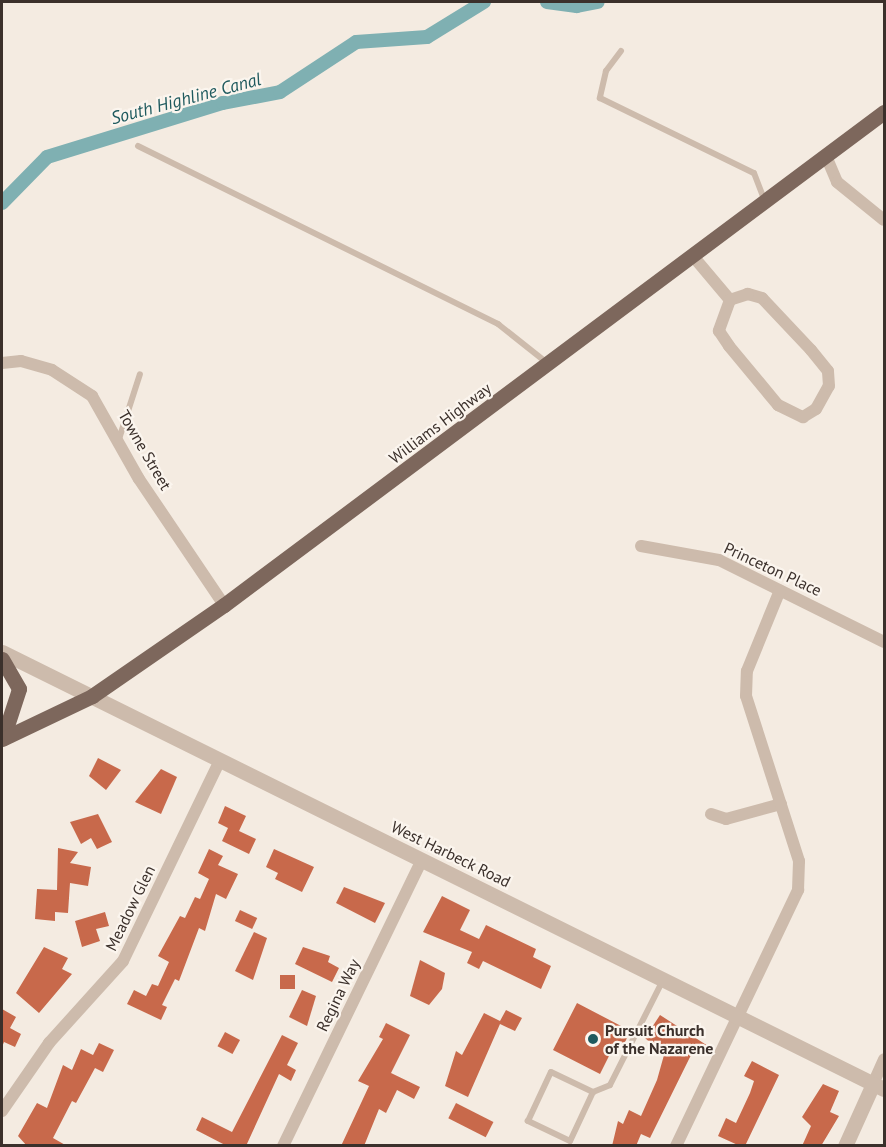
<!DOCTYPE html>
<style>
body{margin:0}
#map{position:relative;width:886px;height:1147px;overflow:hidden;background:#f4ebe1;font-family:"PT Sans",sans-serif}
div>[style]{position:absolute}
.canal>*{height:14px;margin:-7px;padding:0 7px;transform-origin:7px;border-radius:7px;background:#7fb0b2}
.building>*{inset:0;background:#c8694b;transform-origin:0 0}
.service>*{height:6px;margin:-3px;padding:0 3px;transform-origin:3px;border-radius:3px;background:#cdbbac}
.minor>*{height:12px;margin:-6px;padding:0 6px;transform-origin:6px;border-radius:6px;background:#cdbbac}
.tertiary>*{height:15px;margin:-7.5px;padding:0 7.5px;transform-origin:7.5px;border-radius:7.5px;background:#cdbbac}
.primary>*{height:15px;margin:-7.5px;padding:0 7.5px;transform-origin:7.5px;border-radius:7.5px;background:#7d675c}
.dots>*{width:16px;height:16px;translate:-50% -50%;box-sizing:border-box;border:3px solid #fbf5ee;border-radius:50%}
span{translate:-50% -50%;white-space:nowrap;text-align:center;line-height:1.15;-webkit-text-stroke:4.5px #fbf5ee;paint-order:stroke}
.street-label{font-size:16px;color:#3b302b}
.poi-label{font-size:16px;color:#3b302b;font-weight:700}
.left{translate:0 -50%;text-align:left}
.water-label{font-size:18px;color:#1f5a5e;font-style:italic}
.frame{position:absolute;inset:0;border:3px solid #3b302b;pointer-events:none}
</style>
<div id="map">
<div class="canal">
<i style="left:547px;top:2px;width:30px;rotate:8deg"></i>
<i style="left:577px;top:6px;width:21px;rotate:-11deg"></i>
<i style="left:2px;top:203px;width:64px;rotate:-45.6deg"></i>
<i style="left:47px;top:157px;width:184px;rotate:-17.1deg"></i>
<i style="left:223px;top:103px;width:58px;rotate:-10.9deg"></i>
<i style="left:280px;top:92px;width:91px;rotate:-33.3deg"></i>
<i style="left:356px;top:42px;width:71px;rotate:-4deg"></i>
<i style="left:427px;top:37px;width:67px;rotate:-31.6deg"></i>
</div>
<div class="building">
<i style="clip-path:polygon(98px 758px,121px 770px,106px 790px,89px 776px)"></i>
<i style="clip-path:polygon(161px 769px,177px 777px,161px 814px,135px 802px)"></i>
<i style="clip-path:polygon(225px 806px,246px 816px,239px 831px,256px 839px,249px 854px,222px 841px,228px 828px,218px 823px)"></i>
<i style="clip-path:polygon(98px 814px,112px 842px,97px 849px,91px 838px,81px 844px,70px 822px)"></i>
<i style="clip-path:polygon(58px 848px,78px 852px,70px 863px,91px 867px,88px 886px,70px 883px,68px 913px,55px 912px,55px 921px,35px 919px,37px 889px,57px 890px)"></i>
<i style="clip-path:polygon(209px 849px,223px 856px,218px 865px,238px 874px,226px 899px,216px 894px,205px 931px,199px 928px,179px 981px,175px 979px,162px 1005px,167px 1007px,161px 1020px,127px 1004px,134px 990px,146px 996px,152px 984px,158px 986px,169px 962px,158px 956px,180px 916px,185px 918px,195px 897px,200px 899px,209px 879px,198px 873px)"></i>
<i style="clip-path:polygon(274px 849px,314px 867px,302px 892px,275px 879px,278px 873px,266px 867px)"></i>
<i style="clip-path:polygon(344px 887px,385px 903px,375px 923px,336px 903px)"></i>
<i style="clip-path:polygon(442px 896px,470px 910px,460px 930px,479px 939px,486px 925px,536px 949px,533px 957px,551px 966px,541px 989px,483px 961px,479px 969px,467px 963px,472px 952px,423px 932px)"></i>
<i style="left:240px;top:910px;width:19px;height:12px;rotate:25deg"></i>
<i style="clip-path:polygon(105px 912px,109px 926px,96px 929px,100px 941px,82px 947px,75px 921px)"></i>
<i style="clip-path:polygon(254px 932px,267px 938px,253px 980px,235px 971px)"></i>
<i style="clip-path:polygon(44px 947px,68px 958px,62px 969px,72px 974px,39px 1013px,16px 993px)"></i>
<i style="clip-path:polygon(303px 947px,330px 956px,328px 962px,339px 968px,332px 982px,295px 964px)"></i>
<i style="clip-path:polygon(420px 960px,445px 973px,442px 989px,429px 1005px,410px 996px)"></i>
<i style="left:280px;top:975px;width:15px;height:14px"></i>
<i style="clip-path:polygon(302px 990px,316px 996px,307px 1026px,289px 1017px)"></i>
<i style="clip-path:polygon(577px 1003px,623px 1027px,621px 1032px,628px 1036px,623px 1046px,616px 1042px,600px 1074px,553px 1050px)"></i>
<i style="clip-path:polygon(2px 1009px,16px 1017px,10px 1028px,21px 1034px,15px 1047px,4px 1042px,2px 1047px)"></i>
<i style="clip-path:polygon(506px 1010px,522px 1018px,515px 1031px,500px 1024px,468px 1097px,445px 1086px,456px 1051px,462px 1055px,484px 1013px,500px 1021px)"></i>
<i style="clip-path:polygon(660px 1015px,708px 1046px,703px 1056px,693px 1051px,650px 1138px,641px 1134px,636px 1146px,612px 1146px,618px 1121px,623px 1124px,629px 1110px,641px 1116px,657px 1080px,664px 1055px,645px 1038px)"></i>
<i style="clip-path:polygon(386px 1023px,410px 1035px,391px 1073px,420px 1087px,414px 1099px,397px 1090px,386px 1113px,379px 1109px,364px 1146px,341px 1146px,369px 1086px,358px 1081px,383px 1039px,379px 1037px)"></i>
<i style="left:225px;top:1032px;width:17px;height:16px;rotate:28deg"></i>
<i style="clip-path:polygon(282px 1035px,298px 1043px,287px 1065px,296px 1070px,291px 1081px,279px 1074px,246px 1146px,227px 1146px,196px 1130px,202px 1117px,232px 1132px)"></i>
<i style="clip-path:polygon(99px 1043px,114px 1050px,103px 1072px,95px 1068px,76px 1103px,72px 1101px,53px 1138px,67px 1146px,27px 1146px,18px 1136px,37px 1103px,47px 1108px,63px 1065px,72px 1070px,81px 1049px,93px 1055px)"></i>
<i style="clip-path:polygon(752px 1061px,779px 1075px,745px 1146px,740px 1146px,718px 1136px,726px 1118px,736px 1123px,750px 1093px,754px 1081px,744px 1076px)"></i>
<i style="clip-path:polygon(823px 1084px,839px 1091px,830px 1112px,839px 1116px,821px 1146px,802px 1146px,811px 1126px,802px 1117px)"></i>
<i style="left:456px;top:1103px;width:42px;height:17px;rotate:27deg"></i>
</div>
<div class="service">
<i style="left:621px;top:51px;width:25px;rotate:127deg"></i>
<i style="left:606px;top:71px;width:28px;rotate:103deg"></i>
<i style="left:600px;top:98px;width:171px;rotate:26deg"></i>
<i style="left:754px;top:173px;width:30px;rotate:69deg"></i>
<i style="left:138px;top:146px;width:402px;rotate:26.3deg"></i>
<i style="left:498px;top:324px;width:61px;rotate:38.4deg"></i>
<i style="left:119px;top:439px;width:68px;rotate:-72.1deg"></i>
<i style="left:593px;top:1092px;width:54px;rotate:115.1deg"></i>
<i style="left:570px;top:1141px;width:47px;rotate:-154.5deg"></i>
<i style="left:528px;top:1121px;width:54px;rotate:-64.9deg"></i>
<i style="left:551px;top:1072px;width:47px;rotate:25.5deg"></i>
<i style="left:593px;top:1092px;width:18px;rotate:-22deg"></i>
<i style="left:610px;top:1085px;width:118px;rotate:-63.2deg"></i>
</div>
<div class="minor">
<i style="left:826px;top:156px;width:28px;rotate:67deg"></i>
<i style="left:837px;top:182px;width:60px;rotate:39deg"></i>
<i style="left:692px;top:255px;width:59px;rotate:49.8deg"></i>
<i style="left:730px;top:300px;width:33px;rotate:110deg"></i>
<i style="left:719px;top:331px;width:18px;rotate:56deg"></i>
<i style="left:729px;top:346px;width:77px;rotate:50.3deg"></i>
<i style="left:778px;top:405px;width:28px;rotate:26deg"></i>
<i style="left:803px;top:417px;width:15px;rotate:-32deg"></i>
<i style="left:816px;top:409px;width:26px;rotate:-61deg"></i>
<i style="left:829px;top:386px;width:15px;rotate:-94deg"></i>
<i style="left:828px;top:371px;width:27px;rotate:-129deg"></i>
<i style="left:811px;top:350px;width:71px;rotate:-133.3deg"></i>
<i style="left:762px;top:298px;width:15px;rotate:-164deg"></i>
<i style="left:748px;top:294px;width:19px;rotate:162deg"></i>
<i style="left:2px;top:363px;width:19px;rotate:-6deg"></i>
<i style="left:21px;top:361px;width:32px;rotate:16deg"></i>
<i style="left:52px;top:370px;width:48px;rotate:33deg"></i>
<i style="left:92px;top:396px;width:95px;rotate:60.5deg"></i>
<i style="left:139px;top:479px;width:152px;rotate:56deg"></i>
<i style="left:641px;top:546px;width:79px;rotate:10.2deg"></i>
<i style="left:719px;top:560px;width:184px;rotate:26.4deg"></i>
<i style="left:711px;top:814px;width:16px;rotate:18deg"></i>
<i style="left:726px;top:819px;width:57px;rotate:-15.3deg"></i>
<i style="left:873px;top:1084px;width:27px;rotate:-66deg"></i>
<i style="left:2px;top:1111px;width:83px;rotate:-55.3deg"></i>
<i style="left:49px;top:1043px;width:110px;rotate:-47.9deg"></i>
<i style="left:123px;top:961px;width:223px;rotate:-64.2deg"></i>
<i style="left:283px;top:1146px;width:318px;rotate:-64.1deg"></i>
<i style="left:676px;top:1146px;width:284px;rotate:-64.5deg"></i>
<i style="left:798px;top:890px;width:29px;rotate:-88deg"></i>
<i style="left:799px;top:861px;width:173px;rotate:-107.8deg"></i>
<i style="left:746px;top:696px;width:25px;rotate:-88deg"></i>
<i style="left:747px;top:671px;width:87px;rotate:-67.8deg"></i>
</div>
<div class="tertiary">
<i style="left:2px;top:652px;width:984px;rotate:26.36deg"></i>
<i style="left:845px;top:1146px;width:68px;rotate:-65.7deg"></i>
</div>
<div class="primary">
<i style="left:2px;top:659px;width:34px;rotate:60deg"></i>
<i style="left:19px;top:689px;width:52px;rotate:108.1deg"></i>
<i style="left:2px;top:739px;width:100px;rotate:-25.5deg"></i>
<i style="left:92px;top:696px;width:160px;rotate:-34.6deg"></i>
<i style="left:224px;top:605px;width:824px;rotate:-36.76deg"></i>
</div>
<div class="dots">
<i style="left:593px;top:1039px;background:#1f5a5e"></i>
</div>
<div class="street-label">
<span style="left:440px;top:423px;rotate:-37deg">Williams Highway</span>
<span style="left:145px;top:450px;rotate:60deg">Towne Street</span>
<span style="left:773px;top:569px;rotate:25deg">Princeton Place</span>
<span style="left:451px;top:854px;rotate:26deg">West Harbeck Road</span>
<span style="left:130px;top:908px;rotate:-64deg">Meadow Glen</span>
<span style="left:338px;top:995px;rotate:-64deg">Regina Way</span>
</div>
<div class="poi-label">
<span class="left" style="left:605px;top:1039px">Pursuit Church<br>of the Nazarene</span>
</div>
<div class="water-label">
<span style="left:186px;top:99px;rotate:-15deg">South Highline Canal</span>
</div>
<div class="frame"></div>
</div>
